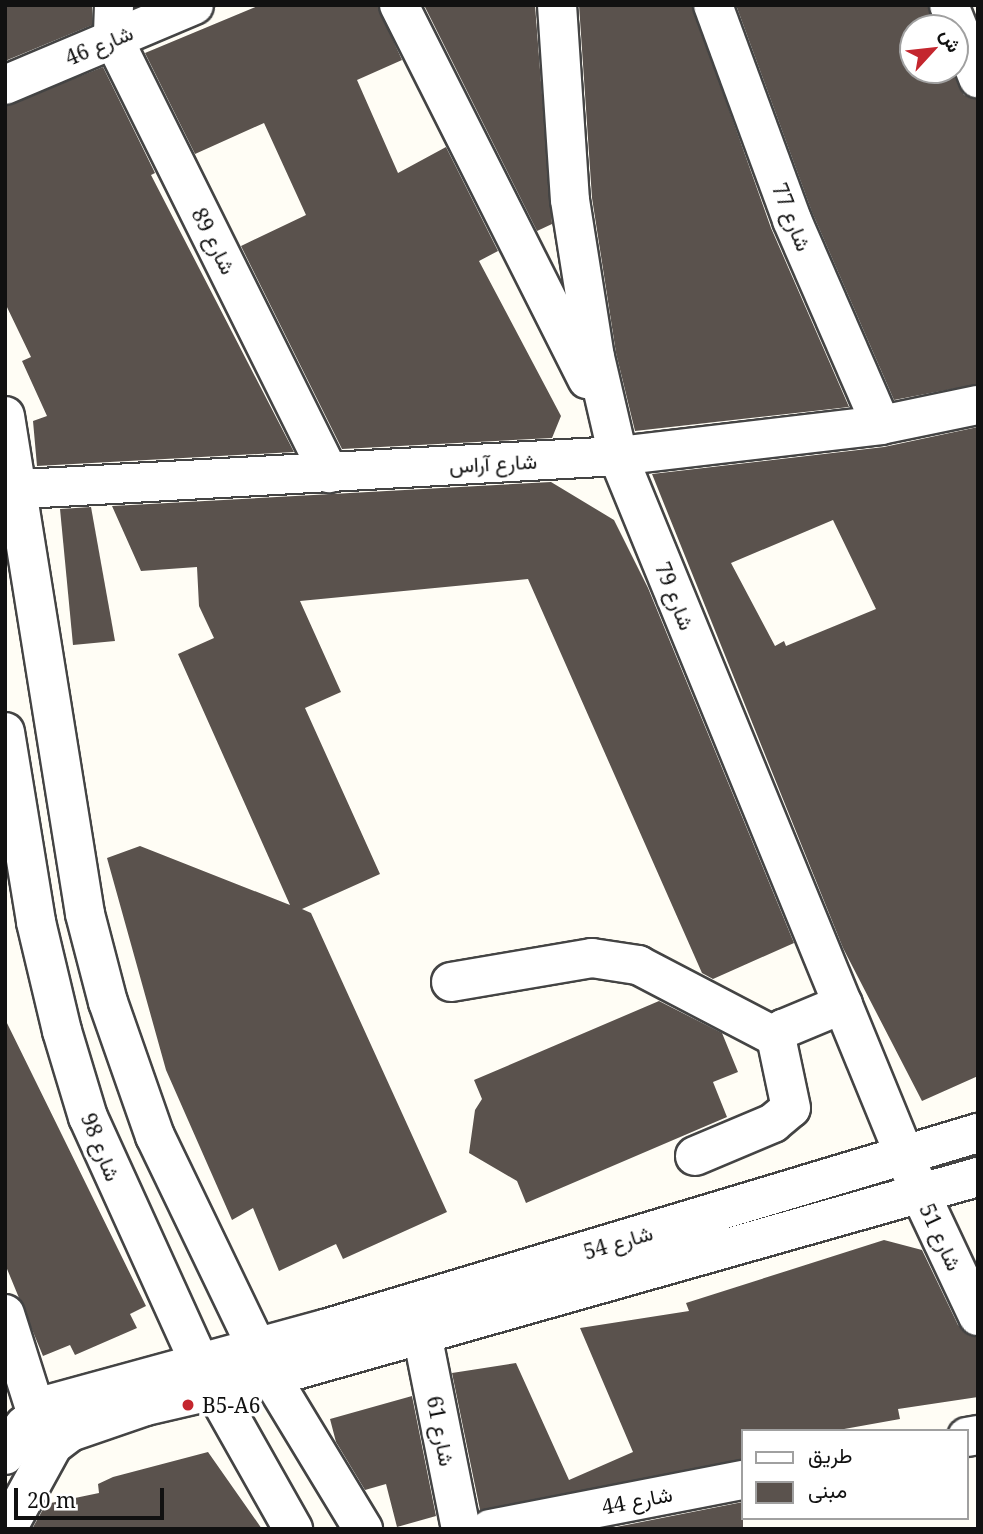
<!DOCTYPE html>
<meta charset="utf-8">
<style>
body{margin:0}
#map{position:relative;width:983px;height:1534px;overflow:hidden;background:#fffdf5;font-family:"Noto Serif",Vazirmatn,serif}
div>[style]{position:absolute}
.building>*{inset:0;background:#5a524d}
.roads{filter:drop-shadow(2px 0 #444) drop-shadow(-2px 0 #444) drop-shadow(0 2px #444) drop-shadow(0 -2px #444)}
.minor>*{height:38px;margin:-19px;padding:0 19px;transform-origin:19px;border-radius:19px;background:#fff}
.dots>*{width:19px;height:19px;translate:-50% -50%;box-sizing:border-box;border:4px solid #fff;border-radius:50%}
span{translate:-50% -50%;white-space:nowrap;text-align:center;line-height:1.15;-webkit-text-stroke:7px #fff;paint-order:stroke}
.street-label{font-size:21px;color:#111}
.poi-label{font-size:21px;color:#111}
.left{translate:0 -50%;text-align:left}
.frame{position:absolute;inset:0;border:7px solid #111;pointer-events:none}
.legend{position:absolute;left:741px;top:1429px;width:228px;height:91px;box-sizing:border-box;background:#fff;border:2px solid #a0a0a0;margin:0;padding:9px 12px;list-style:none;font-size:21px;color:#111}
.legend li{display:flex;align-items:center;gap:14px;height:35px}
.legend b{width:35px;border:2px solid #a0a0a0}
.north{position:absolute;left:899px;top:14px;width:70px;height:70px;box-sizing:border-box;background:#fff;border:2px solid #a0a0a0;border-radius:50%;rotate:63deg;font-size:19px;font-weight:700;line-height:28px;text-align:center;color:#111}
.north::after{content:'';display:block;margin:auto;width:24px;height:32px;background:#c4262e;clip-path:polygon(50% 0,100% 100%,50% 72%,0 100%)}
.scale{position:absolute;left:14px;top:1488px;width:150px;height:32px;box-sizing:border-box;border:4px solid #111;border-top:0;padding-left:9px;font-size:21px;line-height:24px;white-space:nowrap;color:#111;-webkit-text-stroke:5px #fff;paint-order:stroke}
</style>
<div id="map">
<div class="building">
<i style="clip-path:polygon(5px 5px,92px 5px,92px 25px,5px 61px)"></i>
<i style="clip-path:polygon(260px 5px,377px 5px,402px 60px,357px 80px,398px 173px,446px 147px,498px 251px,479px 261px,561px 416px,552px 438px,342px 449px,241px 246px,306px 215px,264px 123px,195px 154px,145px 53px)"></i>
<i style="clip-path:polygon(424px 5px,535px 5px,552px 224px,537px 231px)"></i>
<i style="clip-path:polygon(579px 5px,692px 5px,771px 228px,849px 407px,635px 431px,616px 353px,592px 198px)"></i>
<i style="clip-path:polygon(736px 5px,928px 5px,935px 28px,913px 28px,913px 70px,951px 70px,964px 95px,978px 99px,978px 384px,894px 400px,812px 212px)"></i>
<i style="clip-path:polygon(103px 67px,155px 173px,151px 175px,294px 452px,37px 466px,33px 421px,47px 416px,22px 361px,31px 357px,5px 303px,5px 106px)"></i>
<i style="clip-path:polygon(evenodd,978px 427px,978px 1076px,922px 1101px,843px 948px,652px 474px,884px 447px,978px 427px,833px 520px,876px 609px,786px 646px,784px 641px,775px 646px,731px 563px,833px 520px)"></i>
<i style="clip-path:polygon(551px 482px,614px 520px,648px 588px,794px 943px,713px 979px,702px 973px,528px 579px,300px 601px,341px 692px,305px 708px,380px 874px,302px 909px,311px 913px,447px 1212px,343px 1259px,336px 1244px,279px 1271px,253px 1208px,232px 1220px,166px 1070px,107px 858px,140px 846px,290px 905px,178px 654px,214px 638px,199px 606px,197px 567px,141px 571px,112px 506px)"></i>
<i style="clip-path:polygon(91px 507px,115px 641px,73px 645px,60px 509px)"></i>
<i style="clip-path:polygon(659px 1001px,722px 1033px,738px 1072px,713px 1082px,727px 1117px,526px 1203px,517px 1181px,469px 1153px,475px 1110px,482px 1099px,474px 1080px)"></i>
<i style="clip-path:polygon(5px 1019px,146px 1306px,130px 1314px,137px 1328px,75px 1355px,70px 1345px,43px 1356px,5px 1264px)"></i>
<i style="clip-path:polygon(884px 1240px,922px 1250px,958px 1325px,978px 1338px,978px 1397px,898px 1409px,900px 1419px,833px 1431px,743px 1431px,743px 1459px,480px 1510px,452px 1373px,516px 1363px,569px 1480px,633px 1452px,580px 1328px,689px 1311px,686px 1303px)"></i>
<i style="clip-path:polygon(412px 1396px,436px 1516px,397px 1527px,386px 1484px,365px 1490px,336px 1442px,330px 1419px)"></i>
<i style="clip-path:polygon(208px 1452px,262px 1529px,32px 1529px,46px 1504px,99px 1493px,98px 1484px,113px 1477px)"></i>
<i style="clip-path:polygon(743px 1502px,743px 1529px,606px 1529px)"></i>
</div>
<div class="roads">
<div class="minor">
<i style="left:114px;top:5px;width:33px;rotate:92deg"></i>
<i style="left:113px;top:38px;width:486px;rotate:63.6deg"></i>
<i style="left:399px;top:5px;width:419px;rotate:63.3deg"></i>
<i style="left:557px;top:5px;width:195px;rotate:86.2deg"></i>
<i style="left:570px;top:200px;width:159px;rotate:81deg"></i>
<i style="left:595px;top:357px;width:102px;rotate:76.9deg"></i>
<i style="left:618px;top:456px;width:796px;rotate:67.72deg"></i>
<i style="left:920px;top:1193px;width:136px;rotate:64.8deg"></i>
<i style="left:713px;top:5px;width:229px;rotate:69.8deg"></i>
<i style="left:792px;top:220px;width:223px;rotate:66.5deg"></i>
<i style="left:949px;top:5px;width:79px;rotate:68.3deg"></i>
<i style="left:5px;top:85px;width:205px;rotate:-22.9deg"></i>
<i style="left:5px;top:416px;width:504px;rotate:80.87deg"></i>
<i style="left:85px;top:914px;width:91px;rotate:75.4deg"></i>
<i style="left:108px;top:1002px;width:142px;rotate:70.7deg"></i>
<i style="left:155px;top:1136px;width:267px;rotate:64.3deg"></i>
<i style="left:271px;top:1377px;width:178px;rotate:58.8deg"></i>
<i style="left:5px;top:490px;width:614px;rotate:-3.17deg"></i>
<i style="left:618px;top:456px;width:265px;rotate:-6.7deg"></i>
<i style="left:881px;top:425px;width:99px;rotate:-11.7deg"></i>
<i style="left:5px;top:732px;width:193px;rotate:80.7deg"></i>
<i style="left:36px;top:922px;width:112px;rotate:76.6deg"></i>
<i style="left:62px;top:1031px;width:90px;rotate:73.2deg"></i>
<i style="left:88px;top:1117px;width:269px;rotate:65.6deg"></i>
<i style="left:199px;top:1362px;width:192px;rotate:60.6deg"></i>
<i style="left:451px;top:982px;width:143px;rotate:-9.7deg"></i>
<i style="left:592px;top:958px;width:47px;rotate:8.7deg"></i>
<i style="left:638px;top:965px;width:156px;rotate:27.6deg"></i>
<i style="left:695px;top:1156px;width:85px;rotate:-22.9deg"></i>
<i style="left:773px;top:1123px;width:23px;rotate:-40deg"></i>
<i style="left:791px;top:1108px;width:73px;rotate:-101.9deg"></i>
<i style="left:776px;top:1037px;width:11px;rotate:-49deg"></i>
<i style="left:783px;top:1029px;width:65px;rotate:-22.6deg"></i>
<i style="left:5px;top:1314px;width:103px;rotate:72.4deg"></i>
<i style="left:422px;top:1334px;width:199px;rotate:78.7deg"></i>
<i style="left:967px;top:1437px;width:11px;rotate:-10deg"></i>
<i style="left:5px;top:1455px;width:35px;rotate:-57deg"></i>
<i style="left:24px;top:1426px;width:34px;rotate:-40deg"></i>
<i style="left:50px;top:1404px;width:285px;rotate:-15.3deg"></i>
<i style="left:325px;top:1329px;width:682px;rotate:-16.71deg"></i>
<i style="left:7px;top:1529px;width:96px;rotate:-61.3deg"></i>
<i style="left:53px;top:1445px;width:21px;rotate:-37deg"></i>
<i style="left:70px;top:1432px;width:80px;rotate:-18.9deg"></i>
<i style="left:146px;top:1406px;width:128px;rotate:-13.1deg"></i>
<i style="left:271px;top:1377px;width:735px;rotate:-15.8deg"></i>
<i style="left:490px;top:1529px;width:258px;rotate:-11deg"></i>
</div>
</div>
<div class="dots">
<i style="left:188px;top:1405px;background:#c4262e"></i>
</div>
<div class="street-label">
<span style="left:99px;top:45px;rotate:-23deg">شارع 46</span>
<span style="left:792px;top:217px;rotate:68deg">شارع 77</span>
<span style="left:214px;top:241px;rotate:63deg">شارع 89</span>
<span style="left:493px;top:463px;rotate:-3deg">شارع آراس</span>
<span style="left:675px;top:596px;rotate:68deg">شارع 79</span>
<span style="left:101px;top:1147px;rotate:68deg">شارع 98</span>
<span style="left:941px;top:1237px;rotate:65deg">شارع 51</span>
<span style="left:618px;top:1242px;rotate:-17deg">شارع 54</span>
<span style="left:441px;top:1431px;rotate:79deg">شارع 61</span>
<span style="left:637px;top:1500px;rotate:-11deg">شارع 44</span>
</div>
<div class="poi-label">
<span class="left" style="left:202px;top:1405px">B5-A6</span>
</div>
<div class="frame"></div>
<ul class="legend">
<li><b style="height:9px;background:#fff"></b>طريق</li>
<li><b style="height:19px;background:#5a524d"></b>مبنى</li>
</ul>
<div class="north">ش</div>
<div class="scale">20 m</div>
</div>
